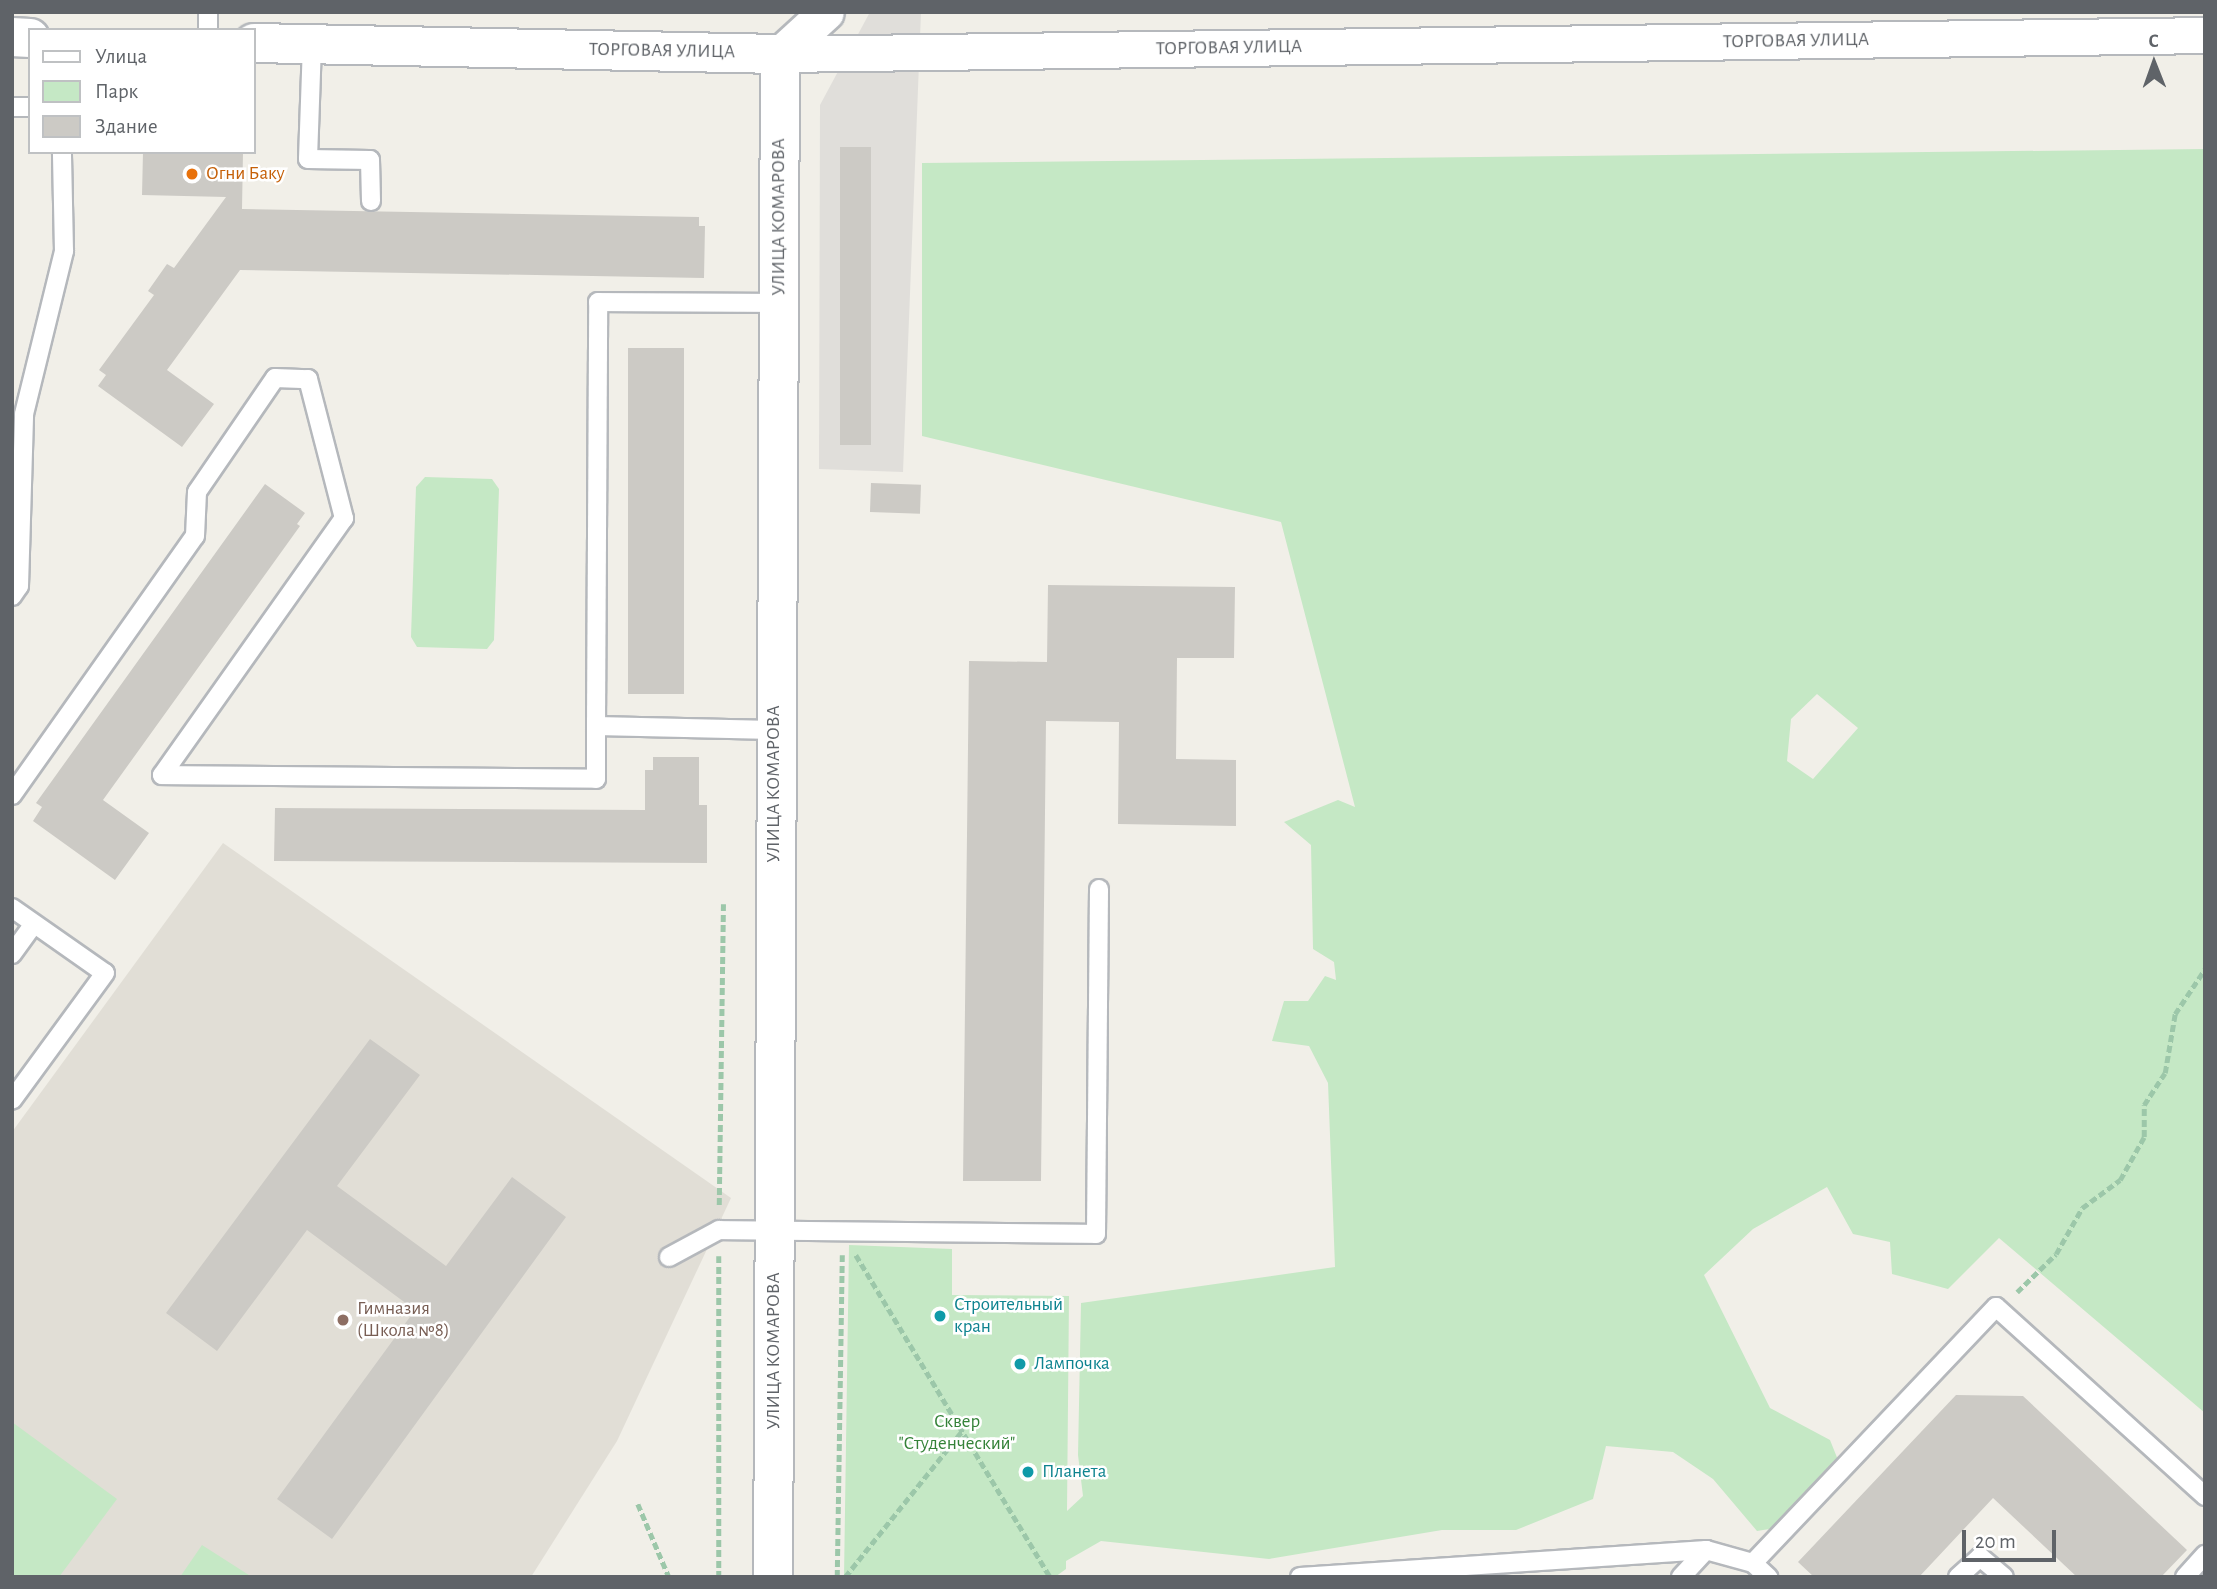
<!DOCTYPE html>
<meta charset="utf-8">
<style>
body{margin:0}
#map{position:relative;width:2217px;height:1589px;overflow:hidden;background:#f1efe8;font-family:"Alegreya Sans",sans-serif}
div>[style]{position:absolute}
.industrial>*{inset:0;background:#e0deda}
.education>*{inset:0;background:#e1ded6}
.green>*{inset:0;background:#c5e8c5}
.building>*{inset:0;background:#cccac5;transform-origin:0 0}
.path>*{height:4.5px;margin-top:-2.25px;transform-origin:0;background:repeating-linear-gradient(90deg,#9cc7a9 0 7px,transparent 0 10.5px)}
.roads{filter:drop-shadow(2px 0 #b5b8bc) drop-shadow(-2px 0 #b5b8bc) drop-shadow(0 2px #b5b8bc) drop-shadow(0 -2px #b5b8bc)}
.service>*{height:18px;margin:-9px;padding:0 9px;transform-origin:9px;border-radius:9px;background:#fff}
.minor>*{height:35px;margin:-17.5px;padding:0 17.5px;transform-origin:17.5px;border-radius:17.5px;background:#fff}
.tertiary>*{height:38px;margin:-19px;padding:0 19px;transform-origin:19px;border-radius:19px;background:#fff}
.dots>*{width:19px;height:19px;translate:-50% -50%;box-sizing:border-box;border:4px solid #fff;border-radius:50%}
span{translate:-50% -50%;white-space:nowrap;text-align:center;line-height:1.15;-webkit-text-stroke:5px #fff;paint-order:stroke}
.street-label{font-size:19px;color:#5f6368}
.food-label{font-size:19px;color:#c56008}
.left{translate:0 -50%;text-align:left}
.culture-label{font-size:19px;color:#0d838f}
.education-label{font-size:19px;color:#785e54}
.park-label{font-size:19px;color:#348238}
.frame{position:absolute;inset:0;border:14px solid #5f6368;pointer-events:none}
.legend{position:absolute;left:28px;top:28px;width:228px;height:126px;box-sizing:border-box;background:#fff;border:2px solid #bfc1c3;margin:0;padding:9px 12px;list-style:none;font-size:21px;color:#5f6368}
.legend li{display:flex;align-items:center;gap:14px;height:35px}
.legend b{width:35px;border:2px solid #bfc1c3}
.north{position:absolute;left:2119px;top:28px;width:70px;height:70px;-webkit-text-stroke:5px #fff;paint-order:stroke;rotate:359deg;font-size:19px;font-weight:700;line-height:28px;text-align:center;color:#5f6368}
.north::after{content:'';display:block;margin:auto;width:24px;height:32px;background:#5f6368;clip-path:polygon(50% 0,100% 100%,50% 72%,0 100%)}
.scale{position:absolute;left:1962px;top:1530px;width:94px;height:32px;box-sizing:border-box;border:4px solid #5f6368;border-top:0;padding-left:9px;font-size:21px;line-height:24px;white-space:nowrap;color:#5f6368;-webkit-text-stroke:5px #fff;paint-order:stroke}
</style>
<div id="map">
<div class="industrial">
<i style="clip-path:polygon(870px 12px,921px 12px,903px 472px,819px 469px,820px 105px)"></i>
</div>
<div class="education">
<i style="clip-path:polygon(223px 843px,731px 1198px,617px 1441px,531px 1577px,12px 1577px,12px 1132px)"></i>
</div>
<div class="green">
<i style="clip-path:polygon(evenodd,2205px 149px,2205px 1413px,1999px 1238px,1948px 1289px,1892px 1274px,1890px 1242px,1853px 1234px,1827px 1187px,1753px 1229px,1704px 1275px,1770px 1408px,1830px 1440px,1846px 1480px,1800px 1524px,1757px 1531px,1713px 1479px,1673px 1452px,1606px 1446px,1593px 1499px,1516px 1530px,1442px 1530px,1269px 1559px,1101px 1541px,1066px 1561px,1066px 1569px,1055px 1577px,844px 1577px,849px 1245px,952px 1249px,952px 1295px,1069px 1296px,1067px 1511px,1083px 1496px,1078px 1455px,1081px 1303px,1335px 1267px,1328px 1083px,1309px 1046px,1272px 1041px,1284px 1001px,1308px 1001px,1325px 976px,1336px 980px,1334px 962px,1313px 949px,1311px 845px,1284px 822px,1338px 800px,1355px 807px,1281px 522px,922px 436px,922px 163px,2205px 149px,1817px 694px,1858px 728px,1813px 779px,1787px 761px,1791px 719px,1817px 694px)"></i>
<i style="clip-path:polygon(425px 477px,492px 479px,499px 489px,494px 640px,487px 649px,417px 647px,411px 637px,416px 487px)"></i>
<i style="clip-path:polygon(12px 1422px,117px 1499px,59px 1577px,12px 1577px)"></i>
<i style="clip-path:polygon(202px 1545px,252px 1577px,180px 1577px)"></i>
</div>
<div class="building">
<i style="left:840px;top:147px;width:31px;height:298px"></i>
<i style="clip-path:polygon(143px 152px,243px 152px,242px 209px,699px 217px,699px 226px,705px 226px,704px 278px,240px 270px,167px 370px,214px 404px,182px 447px,98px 386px,106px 375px,99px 370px,154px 295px,148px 291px,167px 264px,174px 268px,226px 197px,142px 195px)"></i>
<i style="left:628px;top:348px;width:56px;height:346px"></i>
<i style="left:871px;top:483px;width:50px;height:29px;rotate:2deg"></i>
<i style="clip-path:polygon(265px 484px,305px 513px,297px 524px,300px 526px,103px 800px,149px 833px,115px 880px,33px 821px,42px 807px,36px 803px)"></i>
<i style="clip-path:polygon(1048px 585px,1235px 587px,1234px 658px,1177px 658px,1176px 759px,1236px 760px,1236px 826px,1118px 824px,1119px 722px,1046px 721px,1041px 1181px,963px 1181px,969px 661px,1047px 662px)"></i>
<i style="clip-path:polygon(653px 757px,699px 757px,699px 805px,707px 805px,707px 863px,274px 861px,275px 808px,645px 810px,645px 770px,653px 770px)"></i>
<i style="clip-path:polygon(370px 1039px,420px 1075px,337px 1186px,446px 1266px,512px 1177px,566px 1217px,332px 1539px,277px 1499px,415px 1310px,307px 1230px,217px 1351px,166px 1313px)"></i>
<i style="clip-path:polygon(1956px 1395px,2023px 1396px,2187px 1550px,2161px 1577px,2077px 1577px,1993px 1498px,1919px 1577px,1814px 1577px,1798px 1562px)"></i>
</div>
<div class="path">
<i style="left:719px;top:1205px;width:301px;rotate:-89.2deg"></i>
<i style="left:856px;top:1255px;width:376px;rotate:58.9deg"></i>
<i style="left:719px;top:1256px;width:321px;rotate:90deg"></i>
<i style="left:2017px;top:1292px;width:54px;rotate:-44.3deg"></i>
<i style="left:2056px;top:1254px;width:53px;rotate:-60.5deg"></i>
<i style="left:2082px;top:1208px;width:47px;rotate:-36.4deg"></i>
<i style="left:2120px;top:1180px;width:49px;rotate:-60.8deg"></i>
<i style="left:2144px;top:1137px;width:32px;rotate:-90deg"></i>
<i style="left:2144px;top:1105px;width:38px;rotate:-57deg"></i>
<i style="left:2165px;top:1073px;width:60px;rotate:-80.4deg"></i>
<i style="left:2175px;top:1014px;width:54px;rotate:-56.3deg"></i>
<i style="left:638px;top:1504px;width:79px;rotate:67deg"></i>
<i style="left:837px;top:1577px;width:322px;rotate:-89.1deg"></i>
<i style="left:845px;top:1577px;width:187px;rotate:-51.3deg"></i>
</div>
<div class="roads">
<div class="service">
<i style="left:208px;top:30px;width:18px;rotate:-90deg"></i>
<i style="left:312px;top:44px;width:115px;rotate:92deg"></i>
<i style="left:308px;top:159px;width:62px;rotate:0.9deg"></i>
<i style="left:370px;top:160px;width:41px;rotate:88.6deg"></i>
<i style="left:12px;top:107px;width:18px"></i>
<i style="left:12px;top:596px;width:12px;rotate:-55deg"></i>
<i style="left:19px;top:586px;width:172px;rotate:-88.3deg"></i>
<i style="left:24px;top:414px;width:168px;rotate:-76.2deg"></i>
<i style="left:64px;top:251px;width:99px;rotate:-91.2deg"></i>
<i style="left:596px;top:726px;width:424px;rotate:-89.7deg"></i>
<i style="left:598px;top:302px;width:181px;rotate:0.3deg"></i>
<i style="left:12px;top:795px;width:317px;rotate:-54.8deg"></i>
<i style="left:195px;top:536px;width:44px;rotate:-87.4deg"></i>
<i style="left:197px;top:492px;width:138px;rotate:-55.6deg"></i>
<i style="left:275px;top:378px;width:33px;rotate:2deg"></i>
<i style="left:308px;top:379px;width:144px;rotate:75.5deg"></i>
<i style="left:344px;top:518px;width:315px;rotate:125.3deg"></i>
<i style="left:162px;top:775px;width:434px;rotate:0.5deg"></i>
<i style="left:596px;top:779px;width:53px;rotate:-90deg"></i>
<i style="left:596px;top:726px;width:178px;rotate:1.3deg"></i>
<i style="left:12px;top:908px;width:113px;rotate:35deg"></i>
<i style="left:105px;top:973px;width:157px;rotate:126.2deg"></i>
<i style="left:12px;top:954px;width:37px;rotate:-54deg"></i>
<i style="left:669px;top:1257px;width:57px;rotate:-28.4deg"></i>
<i style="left:719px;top:1230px;width:377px;rotate:0.6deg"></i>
<i style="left:1096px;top:1234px;width:345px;rotate:-89.5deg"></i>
<i style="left:1753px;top:1563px;width:353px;rotate:-46.5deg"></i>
<i style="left:1996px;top:1307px;width:282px;rotate:42.1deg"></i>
<i style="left:1300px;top:1577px;width:407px;rotate:-3.8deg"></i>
<i style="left:1706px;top:1550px;width:49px;rotate:15.5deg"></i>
<i style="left:1753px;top:1563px;width:21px;rotate:43deg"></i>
<i style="left:1681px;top:1577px;width:37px;rotate:-47deg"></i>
<i style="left:1958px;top:1577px;width:30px;rotate:-42deg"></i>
<i style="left:1980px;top:1557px;width:31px;rotate:40deg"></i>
<i style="left:2185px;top:1577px;width:30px;rotate:-48deg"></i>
</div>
<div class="minor">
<i style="left:780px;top:54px;width:1425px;rotate:-0.76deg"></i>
<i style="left:780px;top:54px;width:62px;rotate:-42.4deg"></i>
</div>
<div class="tertiary">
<i style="left:12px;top:37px;width:18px;rotate:3deg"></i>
<i style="left:254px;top:43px;width:526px;rotate:1.2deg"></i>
<i style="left:780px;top:54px;width:1523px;rotate:90.26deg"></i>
</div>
</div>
<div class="dots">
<i style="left:192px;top:174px;background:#e8710a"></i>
<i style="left:940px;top:1316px;background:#0f9aa8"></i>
<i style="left:343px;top:1320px;background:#8d6e63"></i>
<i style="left:1020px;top:1364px;background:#0f9aa8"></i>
<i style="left:1028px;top:1472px;background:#0f9aa8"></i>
</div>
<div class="street-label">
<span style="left:1796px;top:41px;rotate:-1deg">ТОРГОВАЯ УЛИЦА</span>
<span style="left:1229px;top:48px;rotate:-1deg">ТОРГОВАЯ УЛИЦА</span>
<span style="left:662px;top:51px;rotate:1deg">ТОРГОВАЯ УЛИЦА</span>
<span style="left:779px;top:217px;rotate:-90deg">УЛИЦА КОМАРОВА</span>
<span style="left:774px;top:784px;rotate:-90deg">УЛИЦА КОМАРОВА</span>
<span style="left:774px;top:1351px;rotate:-90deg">УЛИЦА КОМАРОВА</span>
</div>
<div class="food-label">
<span class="left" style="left:206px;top:174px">Огни Баку</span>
</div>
<div class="culture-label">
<span class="left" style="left:954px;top:1316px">Строительный<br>кран</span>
<span class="left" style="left:1034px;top:1364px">Лампочка</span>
<span class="left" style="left:1042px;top:1472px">Планета</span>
</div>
<div class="education-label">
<span class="left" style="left:357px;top:1320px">Гимназия<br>(Школа №8)</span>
</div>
<div class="park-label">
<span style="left:957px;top:1433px">Сквер<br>"Студенческий"</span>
</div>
<div class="frame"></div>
<ul class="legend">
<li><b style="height:9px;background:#fff"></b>Улица</li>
<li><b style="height:19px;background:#c5e8c5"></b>Парк</li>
<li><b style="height:19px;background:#cccac5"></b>Здание</li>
</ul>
<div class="north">С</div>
<div class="scale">20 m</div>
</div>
